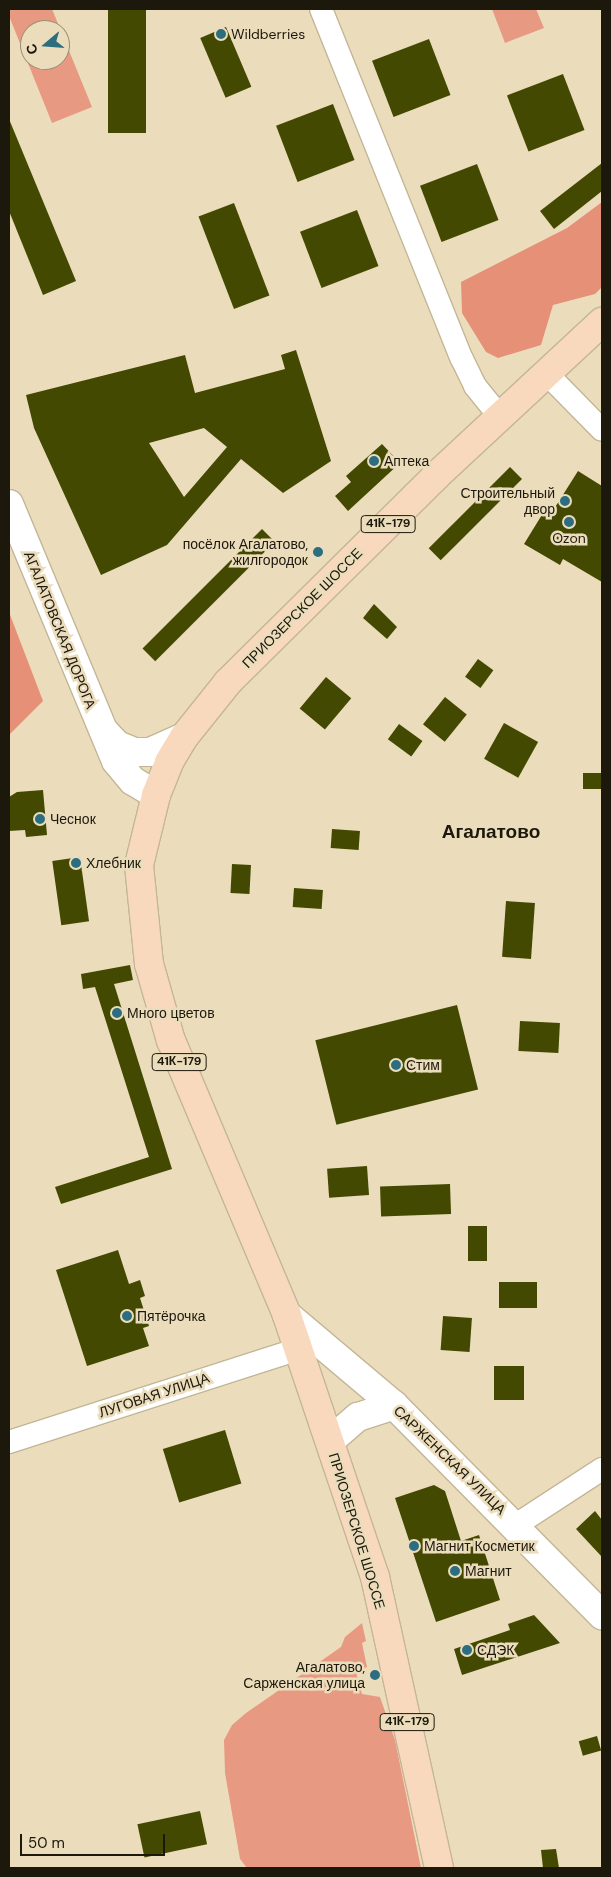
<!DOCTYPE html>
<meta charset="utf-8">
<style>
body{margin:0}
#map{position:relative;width:611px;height:1877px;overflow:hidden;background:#ebddbc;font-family:"DM Sans",sans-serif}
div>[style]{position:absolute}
.green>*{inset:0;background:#e89982}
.forest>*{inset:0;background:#e69078}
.building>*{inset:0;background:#434900;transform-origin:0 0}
.roads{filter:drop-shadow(1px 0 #c3b696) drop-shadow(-1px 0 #c3b696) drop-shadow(0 1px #c3b696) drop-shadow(0 -1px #c3b696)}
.minor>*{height:22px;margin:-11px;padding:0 11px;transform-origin:11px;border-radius:11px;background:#fff}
.secondary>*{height:28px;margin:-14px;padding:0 14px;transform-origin:14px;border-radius:14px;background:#fff}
.primary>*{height:28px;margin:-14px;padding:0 14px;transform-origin:14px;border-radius:14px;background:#f8d9be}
.dots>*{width:14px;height:14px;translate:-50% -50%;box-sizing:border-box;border:2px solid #ebddbc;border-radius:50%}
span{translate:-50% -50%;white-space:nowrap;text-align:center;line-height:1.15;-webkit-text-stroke:5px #ebddbc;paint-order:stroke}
.shield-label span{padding:1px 4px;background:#ebddbc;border:1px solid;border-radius:4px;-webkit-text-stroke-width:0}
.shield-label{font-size:12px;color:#1d180c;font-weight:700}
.poi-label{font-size:14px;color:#1d180c}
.left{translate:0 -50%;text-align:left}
.right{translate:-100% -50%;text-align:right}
.street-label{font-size:14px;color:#1d180c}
.district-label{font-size:19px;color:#1d180c;font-weight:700}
.frame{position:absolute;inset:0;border:10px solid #1d180c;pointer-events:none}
.north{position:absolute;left:20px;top:20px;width:50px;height:50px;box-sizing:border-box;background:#ebddbc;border:1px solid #998e76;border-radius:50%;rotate:252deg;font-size:14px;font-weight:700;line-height:20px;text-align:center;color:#1d180c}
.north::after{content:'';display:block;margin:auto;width:18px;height:22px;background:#2c6e80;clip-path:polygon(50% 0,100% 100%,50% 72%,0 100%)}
.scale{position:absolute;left:20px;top:1834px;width:145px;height:22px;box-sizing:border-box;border:2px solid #1d180c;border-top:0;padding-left:6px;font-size:15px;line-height:18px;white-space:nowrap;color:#1d180c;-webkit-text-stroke:4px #ebddbc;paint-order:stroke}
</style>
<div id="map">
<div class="green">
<i style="clip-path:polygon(evenodd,9px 9px,52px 9px,92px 107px,52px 123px,9px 16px,9px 9px,30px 30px,60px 30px,60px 60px,30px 60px,30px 30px)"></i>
<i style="clip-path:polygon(492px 9px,536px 9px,544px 28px,505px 43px)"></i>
<i style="clip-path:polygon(362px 1623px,366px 1641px,362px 1643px,367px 1667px,356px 1672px,362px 1694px,380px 1697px,395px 1740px,421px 1868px,247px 1868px,240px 1859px,225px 1773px,224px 1740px,232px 1725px,246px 1713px,341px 1647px,345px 1637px)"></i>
</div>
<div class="forest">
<i style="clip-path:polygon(602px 202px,602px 287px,595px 294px,553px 305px,541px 345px,498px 358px,486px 352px,462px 313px,461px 282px,567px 228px)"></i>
<i style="clip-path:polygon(9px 612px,43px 701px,9px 735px)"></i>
</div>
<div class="building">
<i style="left:108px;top:9px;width:38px;height:124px"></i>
<i style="left:226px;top:27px;width:65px;height:28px;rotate:67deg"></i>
<i style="left:429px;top:39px;width:60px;height:61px;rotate:69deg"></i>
<i style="left:563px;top:74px;width:60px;height:60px;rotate:69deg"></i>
<i style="left:333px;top:104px;width:60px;height:61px;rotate:69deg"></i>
<i style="clip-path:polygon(9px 119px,76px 281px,43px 295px,9px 211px)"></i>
<i style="clip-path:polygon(602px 163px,602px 191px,554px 229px,540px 211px)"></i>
<i style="left:477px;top:164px;width:60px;height:61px;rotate:69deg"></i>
<i style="left:234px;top:203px;width:99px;height:38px;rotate:69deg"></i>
<i style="left:357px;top:210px;width:60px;height:61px;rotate:69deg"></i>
<i style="clip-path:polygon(evenodd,296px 350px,331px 461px,283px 493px,241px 459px,167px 545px,101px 575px,34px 428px,26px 395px,185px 355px,195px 393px,285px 369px,281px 355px,296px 350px,204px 428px,227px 447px,184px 497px,149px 443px,204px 428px)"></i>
<i style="clip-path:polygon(382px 444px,400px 463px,348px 511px,335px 496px,351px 482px,346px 476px)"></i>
<i style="left:510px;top:467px;width:17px;height:115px;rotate:45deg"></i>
<i style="clip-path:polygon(578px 471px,602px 486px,602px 582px,563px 559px,560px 565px,524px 544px,548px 505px,554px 509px)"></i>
<i style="left:262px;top:529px;width:18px;height:169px;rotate:45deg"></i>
<i style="clip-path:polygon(374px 604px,397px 627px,387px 639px,363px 618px)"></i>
<i style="left:478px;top:659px;width:19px;height:22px;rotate:36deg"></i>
<i style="left:326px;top:677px;width:33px;height:41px;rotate:40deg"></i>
<i style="left:445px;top:697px;width:28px;height:35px;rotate:39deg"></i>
<i style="left:504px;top:723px;width:39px;height:41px;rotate:29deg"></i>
<i style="left:399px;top:724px;width:29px;height:19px;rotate:36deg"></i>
<i style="left:602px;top:773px;width:16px;height:19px;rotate:90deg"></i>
<i style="clip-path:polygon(43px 790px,47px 835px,26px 837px,25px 830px,9px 831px,9px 797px,17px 792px)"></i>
<i style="left:332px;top:829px;width:28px;height:19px;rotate:4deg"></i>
<i style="left:80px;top:857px;width:65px;height:28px;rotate:82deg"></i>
<i style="left:232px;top:864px;width:19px;height:29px;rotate:3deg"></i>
<i style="left:294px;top:888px;width:29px;height:19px;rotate:4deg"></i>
<i style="left:506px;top:901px;width:29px;height:56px;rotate:4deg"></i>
<i style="clip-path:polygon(130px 965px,133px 980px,114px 984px,172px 1169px,61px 1204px,55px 1187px,149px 1157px,95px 987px,83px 989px,81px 974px)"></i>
<i style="left:457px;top:1005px;width:87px;height:146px;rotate:76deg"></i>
<i style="left:520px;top:1021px;width:40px;height:30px;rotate:3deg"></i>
<i style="left:367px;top:1166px;width:29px;height:40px;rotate:86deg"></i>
<i style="left:450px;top:1184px;width:30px;height:70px;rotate:88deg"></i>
<i style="left:487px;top:1226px;width:35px;height:19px;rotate:90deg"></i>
<i style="clip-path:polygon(118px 1250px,129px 1284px,140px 1280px,145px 1296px,140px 1298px,149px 1326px,143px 1328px,149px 1346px,87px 1366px,56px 1270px)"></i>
<i style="left:499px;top:1282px;width:38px;height:26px"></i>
<i style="left:443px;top:1316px;width:29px;height:34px;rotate:4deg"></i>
<i style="left:494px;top:1366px;width:30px;height:34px"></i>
<i style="left:225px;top:1430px;width:56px;height:65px;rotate:73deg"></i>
<i style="clip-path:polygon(434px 1485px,445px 1491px,461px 1541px,479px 1535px,500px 1600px,436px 1622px,395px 1498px)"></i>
<i style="clip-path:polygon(595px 1511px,602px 1520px,602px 1557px,576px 1529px)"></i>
<i style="clip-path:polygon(534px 1615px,560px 1643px,462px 1675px,454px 1649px,510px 1630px,508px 1624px)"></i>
<i style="left:597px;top:1736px;width:15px;height:19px;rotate:74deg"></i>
<i style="left:200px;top:1811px;width:34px;height:64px;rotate:78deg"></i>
<i style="clip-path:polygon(556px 1849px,559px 1868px,543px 1868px,541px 1850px)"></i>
</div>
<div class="roads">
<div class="minor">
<i style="left:321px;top:9px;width:377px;rotate:68.1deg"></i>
<i style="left:462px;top:359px;width:30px;rotate:64deg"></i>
<i style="left:475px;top:386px;width:38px;rotate:51deg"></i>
<i style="left:547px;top:374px;width:78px;rotate:45.5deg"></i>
<i style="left:9px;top:1442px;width:305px;rotate:-17.8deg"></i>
<i style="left:516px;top:1525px;width:103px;rotate:-33.1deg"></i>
</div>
<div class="secondary">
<i style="left:9px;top:504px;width:278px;rotate:67.4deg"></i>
<i style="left:116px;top:761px;width:26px;rotate:50deg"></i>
<i style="left:133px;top:781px;width:27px;rotate:31deg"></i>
<i style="left:104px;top:731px;width:19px;rotate:47deg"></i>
<i style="left:117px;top:745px;width:18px;rotate:22deg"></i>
<i style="left:134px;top:752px;width:16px"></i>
<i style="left:150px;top:752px;width:37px;rotate:-24deg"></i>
<i style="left:287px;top:1315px;width:140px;rotate:40.1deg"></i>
<i style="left:394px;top:1405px;width:296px;rotate:45.3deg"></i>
<i style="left:330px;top:1441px;width:37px;rotate:-41deg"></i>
<i style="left:358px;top:1417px;width:38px;rotate:-18deg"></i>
</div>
<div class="primary">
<i style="left:439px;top:1868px;width:298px;rotate:-102.4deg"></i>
<i style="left:375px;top:1577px;width:276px;rotate:-108.6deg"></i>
<i style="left:287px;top:1315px;width:298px;rotate:-112.9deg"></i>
<i style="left:171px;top:1041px;width:80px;rotate:-105.9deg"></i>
<i style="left:149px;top:964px;width:100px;rotate:-95.8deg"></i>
<i style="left:139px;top:865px;width:72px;rotate:-76.3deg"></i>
<i style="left:156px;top:795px;width:35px;rotate:-68deg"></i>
<i style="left:169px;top:762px;width:29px;rotate:-59deg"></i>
<i style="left:184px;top:737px;width:70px;rotate:-51.3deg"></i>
<i style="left:228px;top:682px;width:291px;rotate:-44.7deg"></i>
<i style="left:435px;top:477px;width:228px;rotate:-42.9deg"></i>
</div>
</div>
<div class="dots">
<i style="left:221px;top:34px;background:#2c6e80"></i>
<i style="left:374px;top:461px;background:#2c6e80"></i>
<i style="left:565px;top:501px;background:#2c6e80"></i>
<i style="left:569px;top:522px;background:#2c6e80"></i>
<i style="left:318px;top:552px;background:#2c6e80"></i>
<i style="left:40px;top:819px;background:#2c6e80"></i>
<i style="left:76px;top:863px;background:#2c6e80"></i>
<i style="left:117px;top:1013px;background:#2c6e80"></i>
<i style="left:396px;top:1065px;background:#2c6e80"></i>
<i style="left:127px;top:1316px;background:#2c6e80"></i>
<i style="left:414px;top:1546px;background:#2c6e80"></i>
<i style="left:455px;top:1571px;background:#2c6e80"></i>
<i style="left:467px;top:1650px;background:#2c6e80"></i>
<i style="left:375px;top:1675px;background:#2c6e80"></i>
</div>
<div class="shield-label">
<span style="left:388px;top:524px">41К-179</span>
<span style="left:179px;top:1062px">41К-179</span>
<span style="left:407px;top:1722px">41К-179</span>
</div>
<div class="poi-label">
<span class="left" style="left:231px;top:34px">Wildberries</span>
<span class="left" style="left:384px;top:461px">Аптека</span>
<span class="right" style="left:555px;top:501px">Строительный<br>двор</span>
<span style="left:569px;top:538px">Ozon</span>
<span class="right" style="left:308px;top:552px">посёлок Агалатово,<br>жилгородок</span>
<span class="left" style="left:50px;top:819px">Чеснок</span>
<span class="left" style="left:86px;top:863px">Хлебник</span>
<span class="left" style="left:127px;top:1013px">Много цветов</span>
<span class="left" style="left:406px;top:1065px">Стим</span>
<span class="left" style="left:137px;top:1316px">Пятёрочка</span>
<span class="left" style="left:424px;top:1546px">Магнит Косметик</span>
<span class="left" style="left:465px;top:1571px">Магнит</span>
<span class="left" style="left:477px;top:1650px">СДЭК</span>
<span class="right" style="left:365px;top:1675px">Агалатово,<br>Сарженская улица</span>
</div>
<div class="street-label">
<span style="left:302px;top:608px;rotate:-45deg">ПРИОЗЕРСКОЕ ШОССЕ</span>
<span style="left:60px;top:630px;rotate:68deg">АГАЛАТОВСКАЯ ДОРОГА</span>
<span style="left:154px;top:1395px;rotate:-18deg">ЛУГОВАЯ УЛИЦА</span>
<span style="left:450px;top:1460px;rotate:44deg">САРЖЕНСКАЯ УЛИЦА</span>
<span style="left:357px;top:1531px;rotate:73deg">ПРИОЗЕРСКОЕ ШОССЕ</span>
</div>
<div class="district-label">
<span style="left:491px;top:832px">Агалатово</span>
</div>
<div class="frame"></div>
<div class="north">С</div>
<div class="scale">50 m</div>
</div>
